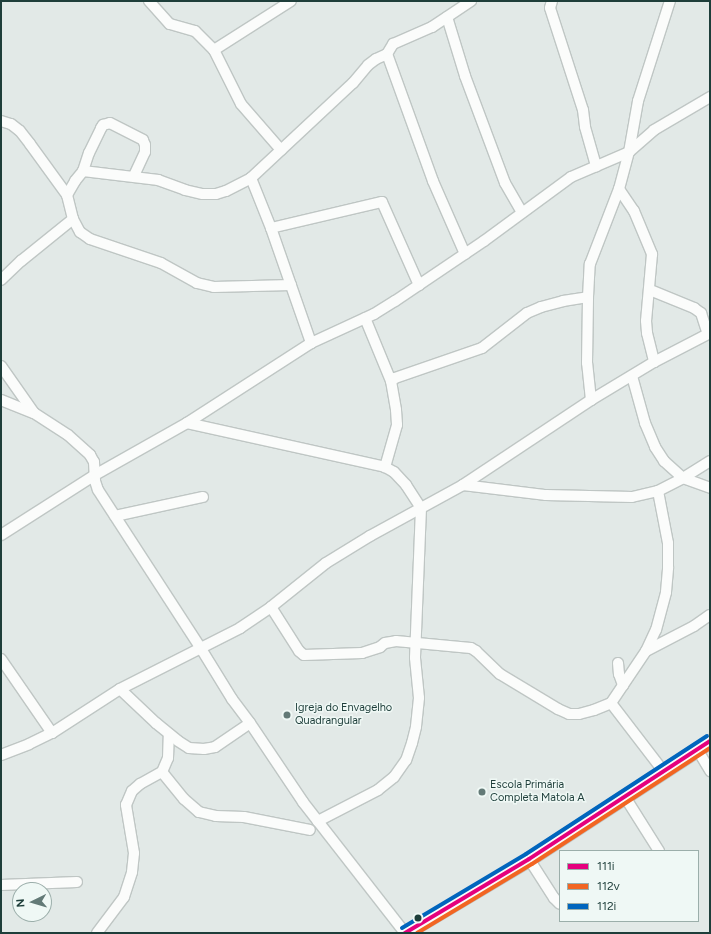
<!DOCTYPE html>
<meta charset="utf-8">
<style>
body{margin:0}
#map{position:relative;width:711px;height:934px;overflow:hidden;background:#e2e9e7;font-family:Figtree,sans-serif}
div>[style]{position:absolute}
.roads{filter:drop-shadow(1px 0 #bfc6c4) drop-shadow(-1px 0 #bfc6c4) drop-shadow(0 1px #bfc6c4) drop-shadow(0 -1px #bfc6c4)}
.minor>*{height:10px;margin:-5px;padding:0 5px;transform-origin:5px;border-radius:5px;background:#fbfcfb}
.tertiary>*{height:13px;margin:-6.5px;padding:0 6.5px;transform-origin:6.5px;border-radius:6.5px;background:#fbfcfb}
.bus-1>*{height:4px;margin:-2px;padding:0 2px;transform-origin:2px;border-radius:2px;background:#e5007d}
.bus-2>*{height:4px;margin:-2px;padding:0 2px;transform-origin:2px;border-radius:2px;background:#f26522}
.bus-3>*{height:4px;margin:-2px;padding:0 2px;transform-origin:2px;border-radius:2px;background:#0065bd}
.dots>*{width:11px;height:11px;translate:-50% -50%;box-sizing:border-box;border:2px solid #eff8f5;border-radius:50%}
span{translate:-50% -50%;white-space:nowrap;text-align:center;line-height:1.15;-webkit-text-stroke:3px #eff8f5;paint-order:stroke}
.poi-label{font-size:11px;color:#1e3e3a}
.left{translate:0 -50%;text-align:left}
.frame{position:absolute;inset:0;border:2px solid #1e3e3a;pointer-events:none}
.legend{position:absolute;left:559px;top:850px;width:140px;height:72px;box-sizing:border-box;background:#eff8f5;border:1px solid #9baeaa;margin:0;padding:5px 7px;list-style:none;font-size:12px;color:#1e3e3a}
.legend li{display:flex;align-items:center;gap:8px;height:20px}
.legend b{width:20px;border:1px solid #9baeaa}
.north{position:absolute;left:12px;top:882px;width:40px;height:40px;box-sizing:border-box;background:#eff8f5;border:1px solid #9baeaa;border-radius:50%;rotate:265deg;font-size:11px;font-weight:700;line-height:16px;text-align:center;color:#1e3e3a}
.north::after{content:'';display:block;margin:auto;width:14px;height:18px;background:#637a77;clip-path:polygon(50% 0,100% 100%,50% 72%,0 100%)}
</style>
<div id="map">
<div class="roads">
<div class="minor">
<i style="left:149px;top:1px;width:31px;rotate:48deg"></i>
<i style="left:170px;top:24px;width:26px;rotate:16deg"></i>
<i style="left:195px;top:31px;width:27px;rotate:45deg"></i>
<i style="left:214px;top:50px;width:60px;rotate:63.4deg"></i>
<i style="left:241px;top:104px;width:61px;rotate:49deg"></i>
<i style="left:552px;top:1px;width:7px;rotate:106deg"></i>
<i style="left:550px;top:8px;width:107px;rotate:72.1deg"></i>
<i style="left:583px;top:110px;width:17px;rotate:83deg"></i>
<i style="left:585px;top:127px;width:41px;rotate:74.2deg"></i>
<i style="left:447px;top:17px;width:62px;rotate:73deg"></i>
<i style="left:465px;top:76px;width:114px;rotate:69.5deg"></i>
<i style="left:505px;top:183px;width:34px;rotate:60deg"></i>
<i style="left:214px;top:50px;width:91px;rotate:-32.5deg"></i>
<i style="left:1px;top:121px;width:10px;rotate:17deg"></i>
<i style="left:11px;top:124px;width:11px;rotate:38deg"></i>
<i style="left:20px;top:131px;width:16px;rotate:52deg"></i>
<i style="left:30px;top:144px;width:63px;rotate:54deg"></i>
<i style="left:67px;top:195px;width:25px;rotate:76deg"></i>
<i style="left:73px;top:219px;width:15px;rotate:62deg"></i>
<i style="left:80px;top:232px;width:12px;rotate:35deg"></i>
<i style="left:90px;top:239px;width:75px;rotate:18.7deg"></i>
<i style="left:161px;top:263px;width:41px;rotate:29.1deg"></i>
<i style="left:197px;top:283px;width:17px;rotate:13deg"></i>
<i style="left:214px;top:287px;width:77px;rotate:-1.5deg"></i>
<i style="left:83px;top:171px;width:19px;rotate:-72deg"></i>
<i style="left:89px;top:153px;width:28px;rotate:-64deg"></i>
<i style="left:101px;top:128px;width:4px;rotate:-56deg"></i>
<i style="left:103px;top:125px;width:7px;rotate:-16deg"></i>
<i style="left:110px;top:123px;width:37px;rotate:27deg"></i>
<i style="left:143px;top:140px;width:5px;rotate:68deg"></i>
<i style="left:145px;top:145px;width:7px;rotate:90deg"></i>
<i style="left:145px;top:152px;width:26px;rotate:115deg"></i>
<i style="left:251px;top:178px;width:54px;rotate:68.2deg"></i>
<i style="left:271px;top:228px;width:122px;rotate:70.8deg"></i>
<i style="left:619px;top:189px;width:27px;rotate:56deg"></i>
<i style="left:634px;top:211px;width:47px;rotate:67.3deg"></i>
<i style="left:652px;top:254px;width:67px;rotate:95.1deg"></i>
<i style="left:646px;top:321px;width:12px;rotate:85deg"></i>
<i style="left:647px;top:333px;width:30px;rotate:76deg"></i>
<i style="left:67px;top:195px;width:16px;rotate:-60deg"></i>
<i style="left:75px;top:181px;width:13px;rotate:-51deg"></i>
<i style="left:83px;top:171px;width:76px;rotate:6.8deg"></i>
<i style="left:158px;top:180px;width:29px;rotate:20deg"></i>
<i style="left:185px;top:190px;width:18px;rotate:13deg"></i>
<i style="left:203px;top:194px;width:13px"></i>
<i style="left:216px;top:194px;width:10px;rotate:-17deg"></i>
<i style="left:226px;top:191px;width:28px;rotate:-27deg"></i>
<i style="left:251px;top:178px;width:139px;rotate:-43deg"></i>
<i style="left:353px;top:83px;width:23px;rotate:-50deg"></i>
<i style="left:368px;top:65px;width:10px;rotate:-37deg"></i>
<i style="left:376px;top:59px;width:12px;rotate:-24deg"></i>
<i style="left:271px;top:228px;width:114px;rotate:-13.2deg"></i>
<i style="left:382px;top:202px;width:91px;rotate:66deg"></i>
<i style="left:465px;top:254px;width:80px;rotate:-113.7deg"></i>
<i style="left:433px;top:181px;width:135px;rotate:-109.9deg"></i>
<i style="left:387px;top:54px;width:12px;rotate:-59deg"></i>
<i style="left:393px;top:44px;width:43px;rotate:-23.6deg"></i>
<i style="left:432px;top:27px;width:47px;rotate:-33.7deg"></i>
<i style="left:1px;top:280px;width:28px;rotate:-44deg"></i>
<i style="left:21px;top:261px;width:67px;rotate:-38.9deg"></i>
<i style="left:650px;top:290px;width:48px;rotate:22.2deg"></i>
<i style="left:694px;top:308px;width:9px;rotate:36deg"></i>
<i style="left:701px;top:313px;width:22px;rotate:72deg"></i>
<i style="left:365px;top:318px;width:68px;rotate:67.6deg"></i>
<i style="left:391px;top:381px;width:29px;rotate:80deg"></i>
<i style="left:396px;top:410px;width:15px;rotate:86deg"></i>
<i style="left:397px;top:425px;width:44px;rotate:105.9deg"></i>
<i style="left:1px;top:366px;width:57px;rotate:54.9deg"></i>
<i style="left:632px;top:376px;width:49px;rotate:74.5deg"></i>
<i style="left:645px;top:423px;width:26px;rotate:67deg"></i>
<i style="left:655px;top:447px;width:17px;rotate:57deg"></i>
<i style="left:664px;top:461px;width:25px;rotate:42deg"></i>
<i style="left:683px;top:478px;width:29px;rotate:20deg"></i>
<i style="left:391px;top:381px;width:5px;rotate:-37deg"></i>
<i style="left:395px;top:378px;width:92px;rotate:-19deg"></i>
<i style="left:482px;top:348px;width:57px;rotate:-37.9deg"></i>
<i style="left:527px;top:313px;width:15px;rotate:-23deg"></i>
<i style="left:541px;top:307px;width:23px;rotate:-15deg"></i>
<i style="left:563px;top:301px;width:25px;rotate:-9deg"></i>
<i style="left:1px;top:400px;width:35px;rotate:22deg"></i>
<i style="left:34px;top:413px;width:40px;rotate:32.9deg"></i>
<i style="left:68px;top:435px;width:30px;rotate:42deg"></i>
<i style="left:90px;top:455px;width:8px;rotate:60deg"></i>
<i style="left:94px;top:462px;width:19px;rotate:87deg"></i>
<i style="left:95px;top:481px;width:9px;rotate:72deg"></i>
<i style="left:98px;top:490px;width:187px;rotate:57deg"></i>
<i style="left:200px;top:647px;width:61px;rotate:58.4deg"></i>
<i style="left:232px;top:699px;width:30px;rotate:53deg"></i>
<i style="left:250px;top:723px;width:95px;rotate:56.1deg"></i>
<i style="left:303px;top:802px;width:166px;rotate:52.1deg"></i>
<i style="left:591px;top:400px;width:37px;rotate:-96deg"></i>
<i style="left:587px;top:363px;width:66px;rotate:-89.1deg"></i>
<i style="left:588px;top:297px;width:33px;rotate:-87deg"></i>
<i style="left:590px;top:264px;width:80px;rotate:-68.9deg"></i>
<i style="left:619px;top:189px;width:38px;rotate:-75deg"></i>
<i style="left:629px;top:152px;width:52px;rotate:-80deg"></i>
<i style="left:638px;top:101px;width:105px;rotate:-72.3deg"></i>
<i style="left:187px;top:423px;width:203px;rotate:12.5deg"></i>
<i style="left:385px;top:467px;width:10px;rotate:29deg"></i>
<i style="left:394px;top:472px;width:18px;rotate:47deg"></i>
<i style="left:406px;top:485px;width:27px;rotate:57deg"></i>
<i style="left:421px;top:508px;width:150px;rotate:92.3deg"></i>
<i style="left:415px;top:658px;width:40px;rotate:84.3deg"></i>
<i style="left:419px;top:698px;width:29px;rotate:96deg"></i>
<i style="left:416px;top:727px;width:16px;rotate:104deg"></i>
<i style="left:412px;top:743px;width:18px;rotate:109deg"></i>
<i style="left:406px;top:760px;width:21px;rotate:125deg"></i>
<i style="left:394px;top:777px;width:21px;rotate:141deg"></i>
<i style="left:378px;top:790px;width:68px;rotate:152.7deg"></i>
<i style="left:463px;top:485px;width:84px;rotate:6.9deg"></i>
<i style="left:546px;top:495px;width:86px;rotate:1.3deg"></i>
<i style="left:632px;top:497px;width:27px;rotate:-13deg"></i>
<i style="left:658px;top:491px;width:28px;rotate:-27deg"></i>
<i style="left:683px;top:478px;width:32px;rotate:-32deg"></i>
<i style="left:115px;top:516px;width:90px;rotate:-12.2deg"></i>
<i style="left:1px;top:535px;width:112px;rotate:-32.6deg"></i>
<i style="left:95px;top:475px;width:106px;rotate:-29.5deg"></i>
<i style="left:187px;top:423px;width:148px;rotate:-32.8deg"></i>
<i style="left:311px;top:343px;width:69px;rotate:-24.7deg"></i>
<i style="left:374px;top:314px;width:25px;rotate:-32deg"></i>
<i style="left:395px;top:301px;width:107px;rotate:-34deg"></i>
<i style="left:484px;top:241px;width:108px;rotate:-36.3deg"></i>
<i style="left:571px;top:177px;width:63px;rotate:-23.3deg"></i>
<i style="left:629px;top:152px;width:33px;rotate:-41deg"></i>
<i style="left:654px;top:130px;width:65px;rotate:-30.5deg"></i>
<i style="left:271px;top:607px;width:52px;rotate:57.5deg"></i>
<i style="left:299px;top:651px;width:6px;rotate:39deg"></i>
<i style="left:304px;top:655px;width:58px;rotate:-2deg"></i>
<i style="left:362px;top:653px;width:19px;rotate:-18deg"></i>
<i style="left:380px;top:647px;width:6px;rotate:-39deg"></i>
<i style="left:385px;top:643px;width:11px;rotate:-10deg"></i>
<i style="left:396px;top:641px;width:75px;rotate:5.3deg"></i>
<i style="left:471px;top:648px;width:6px;rotate:31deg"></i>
<i style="left:476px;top:651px;width:33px;rotate:44deg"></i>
<i style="left:500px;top:674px;width:68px;rotate:31.1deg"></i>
<i style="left:558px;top:709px;width:12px;rotate:24deg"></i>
<i style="left:569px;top:714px;width:10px"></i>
<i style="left:579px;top:714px;width:16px;rotate:-15deg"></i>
<i style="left:594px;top:710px;width:18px;rotate:-22deg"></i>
<i style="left:611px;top:703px;width:63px;rotate:-56.1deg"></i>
<i style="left:646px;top:651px;width:23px;rotate:-65deg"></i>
<i style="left:656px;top:630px;width:39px;rotate:-75deg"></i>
<i style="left:666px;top:592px;width:25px;rotate:-85deg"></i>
<i style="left:668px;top:567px;width:24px;rotate:-90deg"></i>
<i style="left:668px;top:543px;width:53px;rotate:-100.9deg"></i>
<i style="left:646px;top:651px;width:54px;rotate:-27.5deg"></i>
<i style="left:694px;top:626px;width:19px;rotate:-35deg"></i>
<i style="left:1px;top:659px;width:90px;rotate:55.4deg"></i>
<i style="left:618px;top:663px;width:11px;rotate:85deg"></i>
<i style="left:619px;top:674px;width:12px;rotate:70deg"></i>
<i style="left:120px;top:689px;width:50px;rotate:43.4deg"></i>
<i style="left:156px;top:723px;width:28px;rotate:39deg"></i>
<i style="left:178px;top:741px;width:13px;rotate:32deg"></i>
<i style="left:189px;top:748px;width:15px;rotate:4deg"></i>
<i style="left:204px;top:749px;width:11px;rotate:-10deg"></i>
<i style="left:215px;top:747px;width:42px;rotate:-34.4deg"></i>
<i style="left:611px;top:703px;width:87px;rotate:52.5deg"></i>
<i style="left:697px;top:749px;width:26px;rotate:59deg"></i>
<i style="left:1px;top:755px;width:30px;rotate:-21deg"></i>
<i style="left:29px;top:744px;width:25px;rotate:-26deg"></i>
<i style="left:52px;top:733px;width:81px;rotate:-32.9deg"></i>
<i style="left:120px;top:689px;width:135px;rotate:-26.9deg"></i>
<i style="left:240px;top:628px;width:37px;rotate:-34deg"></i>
<i style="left:271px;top:607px;width:70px;rotate:-38.7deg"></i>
<i style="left:326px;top:563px;width:52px;rotate:-31.5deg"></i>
<i style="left:370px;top:536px;width:106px;rotate:-28.7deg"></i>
<i style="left:463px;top:485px;width:154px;rotate:-33.6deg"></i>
<i style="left:591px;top:400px;width:74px;rotate:-31.1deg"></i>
<i style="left:654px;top:362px;width:63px;rotate:-27.4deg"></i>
<i style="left:162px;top:772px;width:35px;rotate:51deg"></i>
<i style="left:184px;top:799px;width:20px;rotate:41deg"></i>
<i style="left:199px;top:812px;width:17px;rotate:13deg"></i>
<i style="left:216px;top:816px;width:28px;rotate:2deg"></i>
<i style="left:244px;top:817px;width:67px;rotate:11.1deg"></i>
<i style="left:625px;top:797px;width:64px;rotate:57.8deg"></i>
<i style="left:529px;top:859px;width:46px;rotate:57.3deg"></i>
<i style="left:554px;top:898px;width:8px;rotate:45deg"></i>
<i style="left:1px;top:885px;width:76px;rotate:-2.3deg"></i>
<i style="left:97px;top:933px;width:45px;rotate:-53.1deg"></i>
<i style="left:124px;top:897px;width:26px;rotate:-72deg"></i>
<i style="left:132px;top:872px;width:19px;rotate:-84deg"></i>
<i style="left:134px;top:853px;width:49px;rotate:-99.5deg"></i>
<i style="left:126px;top:805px;width:15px;rotate:-67deg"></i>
<i style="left:132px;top:791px;width:11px;rotate:-41deg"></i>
<i style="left:140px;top:784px;width:25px;rotate:-29deg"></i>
<i style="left:162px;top:772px;width:15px;rotate:-67deg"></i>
<i style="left:168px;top:758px;width:24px;rotate:-88deg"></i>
</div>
<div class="tertiary">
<i style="left:405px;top:933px;width:144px;rotate:-30.8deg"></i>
<i style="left:529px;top:859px;width:216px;rotate:-33.1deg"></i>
</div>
</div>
<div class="bus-1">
<i style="left:405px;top:933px;width:144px;rotate:-30.8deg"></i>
<i style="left:529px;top:859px;width:216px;rotate:-33.1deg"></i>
</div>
<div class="bus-2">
<i style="left:417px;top:933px;width:134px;rotate:-31deg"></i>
<i style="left:532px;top:864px;width:212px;rotate:-33.1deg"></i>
</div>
<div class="bus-3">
<i style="left:402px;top:928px;width:144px;rotate:-30.8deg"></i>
<i style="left:526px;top:854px;width:216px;rotate:-33.1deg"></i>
</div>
<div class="dots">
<i style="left:287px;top:715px;background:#637a77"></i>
<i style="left:482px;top:792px;background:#637a77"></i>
<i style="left:418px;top:918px;background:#1e3e3a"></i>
</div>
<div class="poi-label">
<span class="left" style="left:295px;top:715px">Igreja do Envagelho<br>Quadrangular</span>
<span class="left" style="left:490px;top:792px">Escola Primária<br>Completa Matola A</span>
</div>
<div class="frame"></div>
<ul class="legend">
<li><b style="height:5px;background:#e5007d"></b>111i</li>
<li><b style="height:5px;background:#f26522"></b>112v</li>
<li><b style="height:5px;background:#0065bd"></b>112i</li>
</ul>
<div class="north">N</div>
</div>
